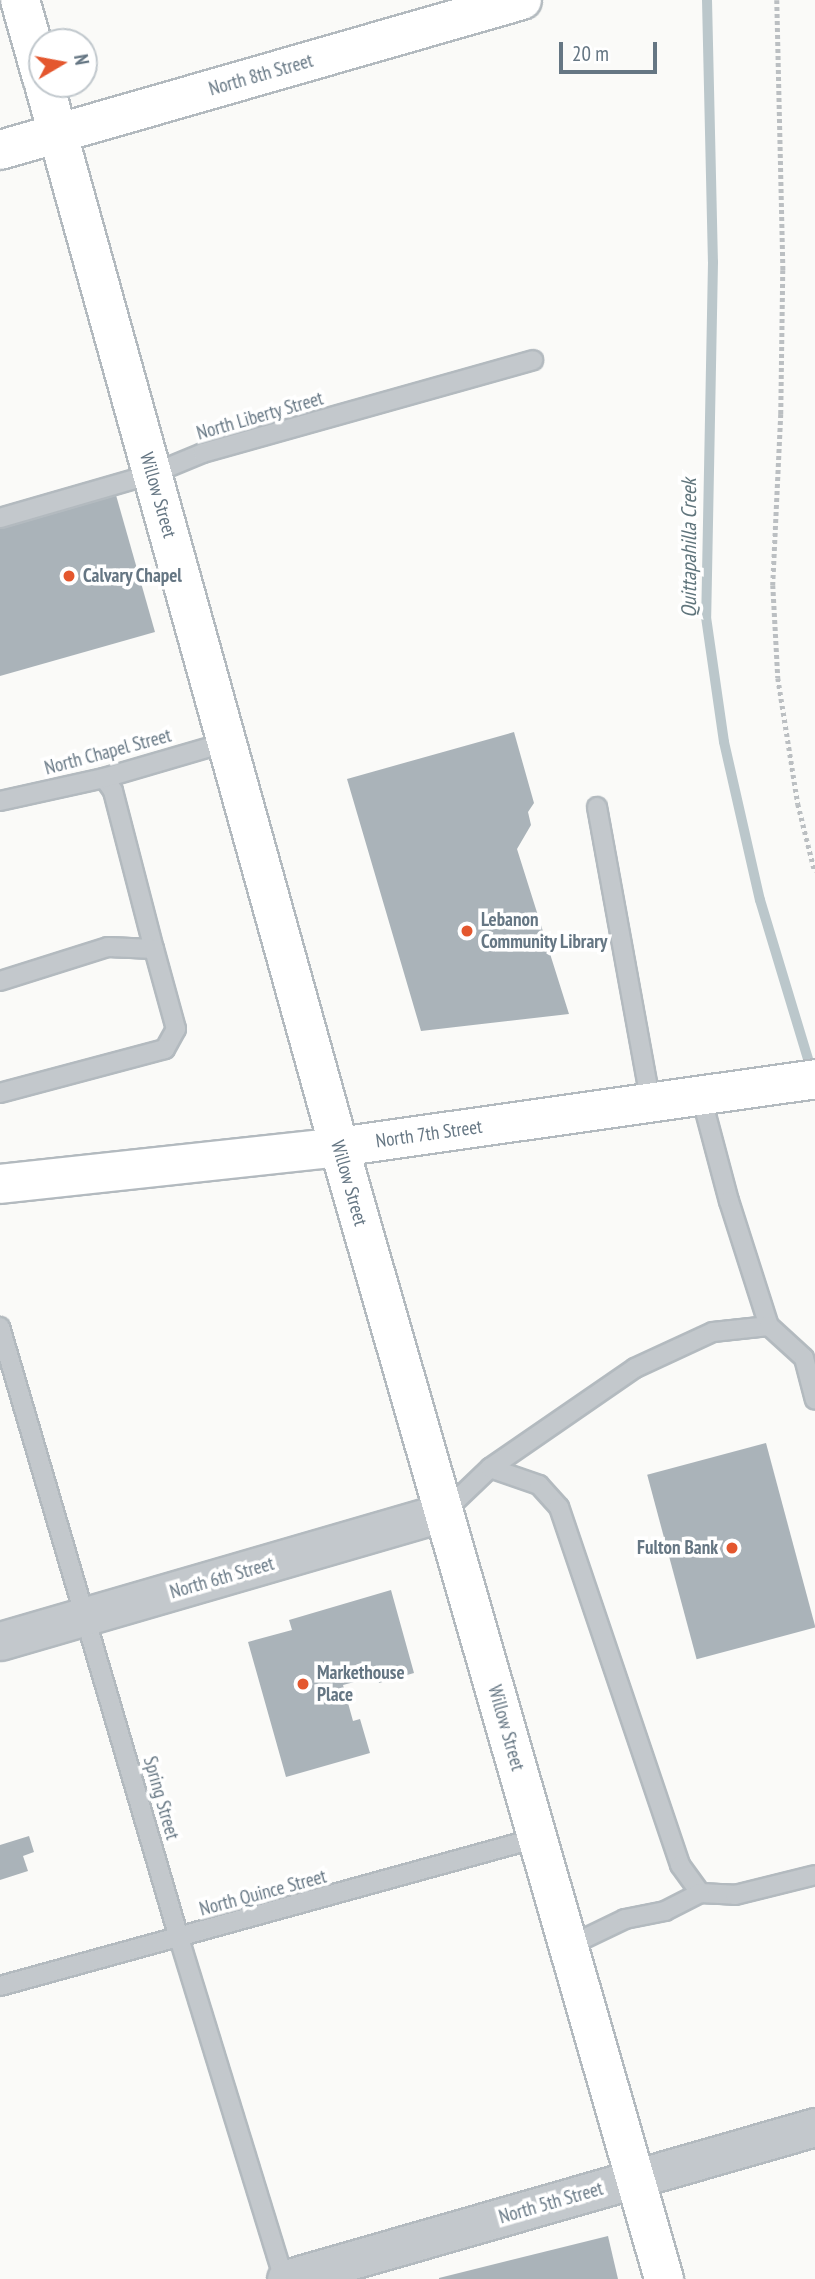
<!DOCTYPE html>
<style>
body{margin:0}
#map{position:relative;width:815px;height:2279px;overflow:hidden;background:#fafaf8;font-family:"PT Sans Narrow",sans-serif}
div>[style]{position:absolute}
.stream>*{height:10px;margin:-5px;padding:0 5px;transform-origin:5px;border-radius:5px;background:#bbc7cb}
.building>*{inset:0;background:#aab3b9;transform-origin:0 0}
.path>*{height:4.5px;margin-top:-2.25px;transform-origin:0;background:repeating-linear-gradient(90deg,#bbbfc2 0 3.5px,transparent 0 7px)}
.roads{filter:drop-shadow(2px 0 #b3babf) drop-shadow(-2px 0 #b3babf) drop-shadow(0 2px #b3babf) drop-shadow(0 -2px #b3babf)}
.lane>*{height:18px;margin:-9px;padding:0 9px;transform-origin:9px;border-radius:9px;background:#c3c8cc}
.street>*{height:37px;margin:-18.5px;padding:0 18.5px;transform-origin:18.5px;border-radius:18.5px;background:#c3c8cc}
.secondary>*{height:38px;margin:-19px;padding:0 19px;transform-origin:19px;border-radius:19px;background:#fff}
.dots>*{width:19px;height:19px;translate:-50% -50%;box-sizing:border-box;border:4px solid #fff;border-radius:50%}
span{translate:-50% -50%;white-space:nowrap;text-align:center;line-height:1.15;-webkit-text-stroke:7px #fff;paint-order:stroke}
.street-label{font-size:19px;color:#657683}
.poi-label{font-size:19px;color:#657683;font-weight:700}
.left{translate:0 -50%;text-align:left}
.right{translate:-100% -50%;text-align:right}
.water-label{font-size:21px;color:#60757c;font-style:italic}
.north{position:absolute;left:28px;top:28px;width:70px;height:70px;box-sizing:border-box;background:#fff;border:2px solid #c1c8cd;border-radius:50%;rotate:80deg;font-size:19px;font-weight:700;line-height:28px;text-align:center;color:#657683}
.north::after{content:'';display:block;margin:auto;width:24px;height:32px;background:#e4572e;clip-path:polygon(50% 0,100% 100%,50% 72%,0 100%)}
.scale{position:absolute;left:559px;top:42px;width:98px;height:32px;box-sizing:border-box;border:4px solid #657683;border-top:0;padding-left:9px;font-size:21px;line-height:24px;white-space:nowrap;color:#657683;-webkit-text-stroke:5px #fff;paint-order:stroke}
</style>
<div id="map">
<div class="stream">
<i style="left:707px;top:0;width:262px;rotate:88.7deg"></i>
<i style="left:713px;top:262px;width:355px;rotate:91.1deg"></i>
<i style="left:706px;top:617px;width:126px;rotate:81.8deg"></i>
<i style="left:724px;top:742px;width:162px;rotate:77.2deg"></i>
<i style="left:760px;top:900px;width:180px;rotate:73.2deg"></i>
</div>
<div class="building">
<i style="clip-path:polygon(114px 488px,155px 632px,0 676px,0 520px)"></i>
<i style="clip-path:polygon(514px 732px,534px 803px,528px 812px,531px 825px,517px 849px,569px 1014px,421px 1031px,347px 779px)"></i>
<i style="left:766px;top:1443px;width:191px;height:123px;rotate:75deg"></i>
<i style="clip-path:polygon(391px 1590px,414px 1673px,379px 1683px,377px 1676px,343px 1685px,353px 1721px,360px 1719px,370px 1753px,286px 1777px,248px 1642px,292px 1630px,289px 1620px)"></i>
<i style="clip-path:polygon(29px 1836px,34px 1852px,23px 1856px,28px 1871px,0 1880px,0 1845px)"></i>
<i style="clip-path:polygon(608px 2236px,618px 2279px,439px 2279px,439px 2278px)"></i>
</div>
<div class="path">
<i style="left:777px;top:0;width:270px;rotate:88.7deg"></i>
<i style="left:783px;top:270px;width:144px;rotate:90.8deg"></i>
<i style="left:781px;top:414px;width:171px;rotate:92.7deg"></i>
<i style="left:773px;top:585px;width:93px;rotate:86.9deg"></i>
<i style="left:778px;top:678px;width:128px;rotate:81deg"></i>
<i style="left:798px;top:804px;width:70px;rotate:76deg"></i>
</div>
<div class="roads">
<div class="lane">
<i style="left:0;top:518px;width:158px;rotate:-16.1deg"></i>
<i style="left:152px;top:474px;width:55px;rotate:-22.4deg"></i>
<i style="left:203px;top:453px;width:343px;rotate:-15.7deg"></i>
<i style="left:104px;top:778px;width:16px;rotate:55deg"></i>
<i style="left:113px;top:791px;width:163px;rotate:75.5deg"></i>
<i style="left:0;top:801px;width:107px;rotate:-12.5deg"></i>
<i style="left:104px;top:778px;width:128px;rotate:-16.3deg"></i>
<i style="left:597px;top:807px;width:301px;rotate:79.7deg"></i>
<i style="left:0;top:981px;width:113px;rotate:-17.5deg"></i>
<i style="left:108px;top:947px;width:46px;rotate:2.5deg"></i>
<i style="left:154px;top:949px;width:83px;rotate:74.6deg"></i>
<i style="left:176px;top:1029px;width:23px;rotate:119deg"></i>
<i style="left:165px;top:1049px;width:171px;rotate:165.1deg"></i>
<i style="left:701px;top:1096px;width:109px;rotate:75.1deg"></i>
<i style="left:729px;top:1201px;width:131px;rotate:72.3deg"></i>
<i style="left:0;top:1327px;width:637px;rotate:73.67deg"></i>
<i style="left:179px;top:1938px;width:357px;rotate:72.9deg"></i>
<i style="left:490px;top:1468px;width:52px;rotate:19.1deg"></i>
<i style="left:539px;top:1485px;width:30px;rotate:48deg"></i>
<i style="left:559px;top:1507px;width:378px;rotate:71.3deg"></i>
<i style="left:680px;top:1865px;width:34px;rotate:54deg"></i>
<i style="left:700px;top:1893px;width:35px;rotate:3deg"></i>
<i style="left:735px;top:1895px;width:82px;rotate:-14deg"></i>
<i style="left:444px;top:1512px;width:64px;rotate:-43.7deg"></i>
<i style="left:490px;top:1468px;width:176px;rotate:-34.6deg"></i>
<i style="left:635px;top:1368px;width:86px;rotate:-24.8deg"></i>
<i style="left:713px;top:1332px;width:56px;rotate:-6.1deg"></i>
<i style="left:769px;top:1326px;width:47px;rotate:42.4deg"></i>
<i style="left:804px;top:1358px;width:43px;rotate:75.3deg"></i>
<i style="left:569px;top:1946px;width:62px;rotate:-25.7deg"></i>
<i style="left:625px;top:1919px;width:41px;rotate:-11.3deg"></i>
<i style="left:665px;top:1911px;width:39px;rotate:-27deg"></i>
<i style="left:0;top:1986px;width:557px;rotate:-15.41deg"></i>
</div>
<div class="street">
<i style="left:0;top:1641px;width:462px;rotate:-16.2deg"></i>
<i style="left:286px;top:2279px;width:550px;rotate:-16.03deg"></i>
</div>
<div class="secondary">
<i style="left:20px;top:0;width:81px;rotate:74.2deg"></i>
<i style="left:44px;top:84px;width:1103px;rotate:74.49deg"></i>
<i style="left:339px;top:1147px;width:1178px;rotate:73.98deg"></i>
<i style="left:0;top:150px;width:543px;rotate:-16.03deg"></i>
<i style="left:0;top:1184px;width:341px;rotate:-6.2deg"></i>
<i style="left:339px;top:1147px;width:481px;rotate:-8.1deg"></i>
</div>
</div>
<div class="dots">
<i style="left:69px;top:576px;background:#e4572e"></i>
<i style="left:467px;top:931px;background:#e4572e"></i>
<i style="left:732px;top:1548px;background:#e4572e"></i>
<i style="left:303px;top:1684px;background:#e4572e"></i>
</div>
<div class="street-label">
<span style="left:261px;top:75px;rotate:-16deg">North 8th Street</span>
<span style="left:260px;top:416px;rotate:-16deg">North Liberty Street</span>
<span style="left:158px;top:495px;rotate:74deg">Willow Street</span>
<span style="left:108px;top:752px;rotate:-15deg">North Chapel Street</span>
<span style="left:429px;top:1134px;rotate:-8deg">North 7th Street</span>
<span style="left:349px;top:1183px;rotate:74deg">Willow Street</span>
<span style="left:222px;top:1578px;rotate:-16deg">North 6th Street</span>
<span style="left:506px;top:1728px;rotate:74deg">Willow Street</span>
<span style="left:161px;top:1798px;rotate:74deg">Spring Street</span>
<span style="left:263px;top:1893px;rotate:-15deg">North Quince Street</span>
<span style="left:551px;top:2203px;rotate:-16deg">North 5th Street</span>
</div>
<div class="poi-label">
<span class="left" style="left:83px;top:576px">Calvary Chapel</span>
<span class="left" style="left:481px;top:931px">Lebanon<br>Community Library</span>
<span class="right" style="left:718px;top:1548px">Fulton Bank</span>
<span class="left" style="left:317px;top:1684px">Markethouse<br>Place</span>
</div>
<div class="water-label">
<span style="left:689px;top:548px;rotate:-90deg">Quittapahilla Creek</span>
</div>
<div class="north">N</div>
<div class="scale">20 m</div>
</div>
